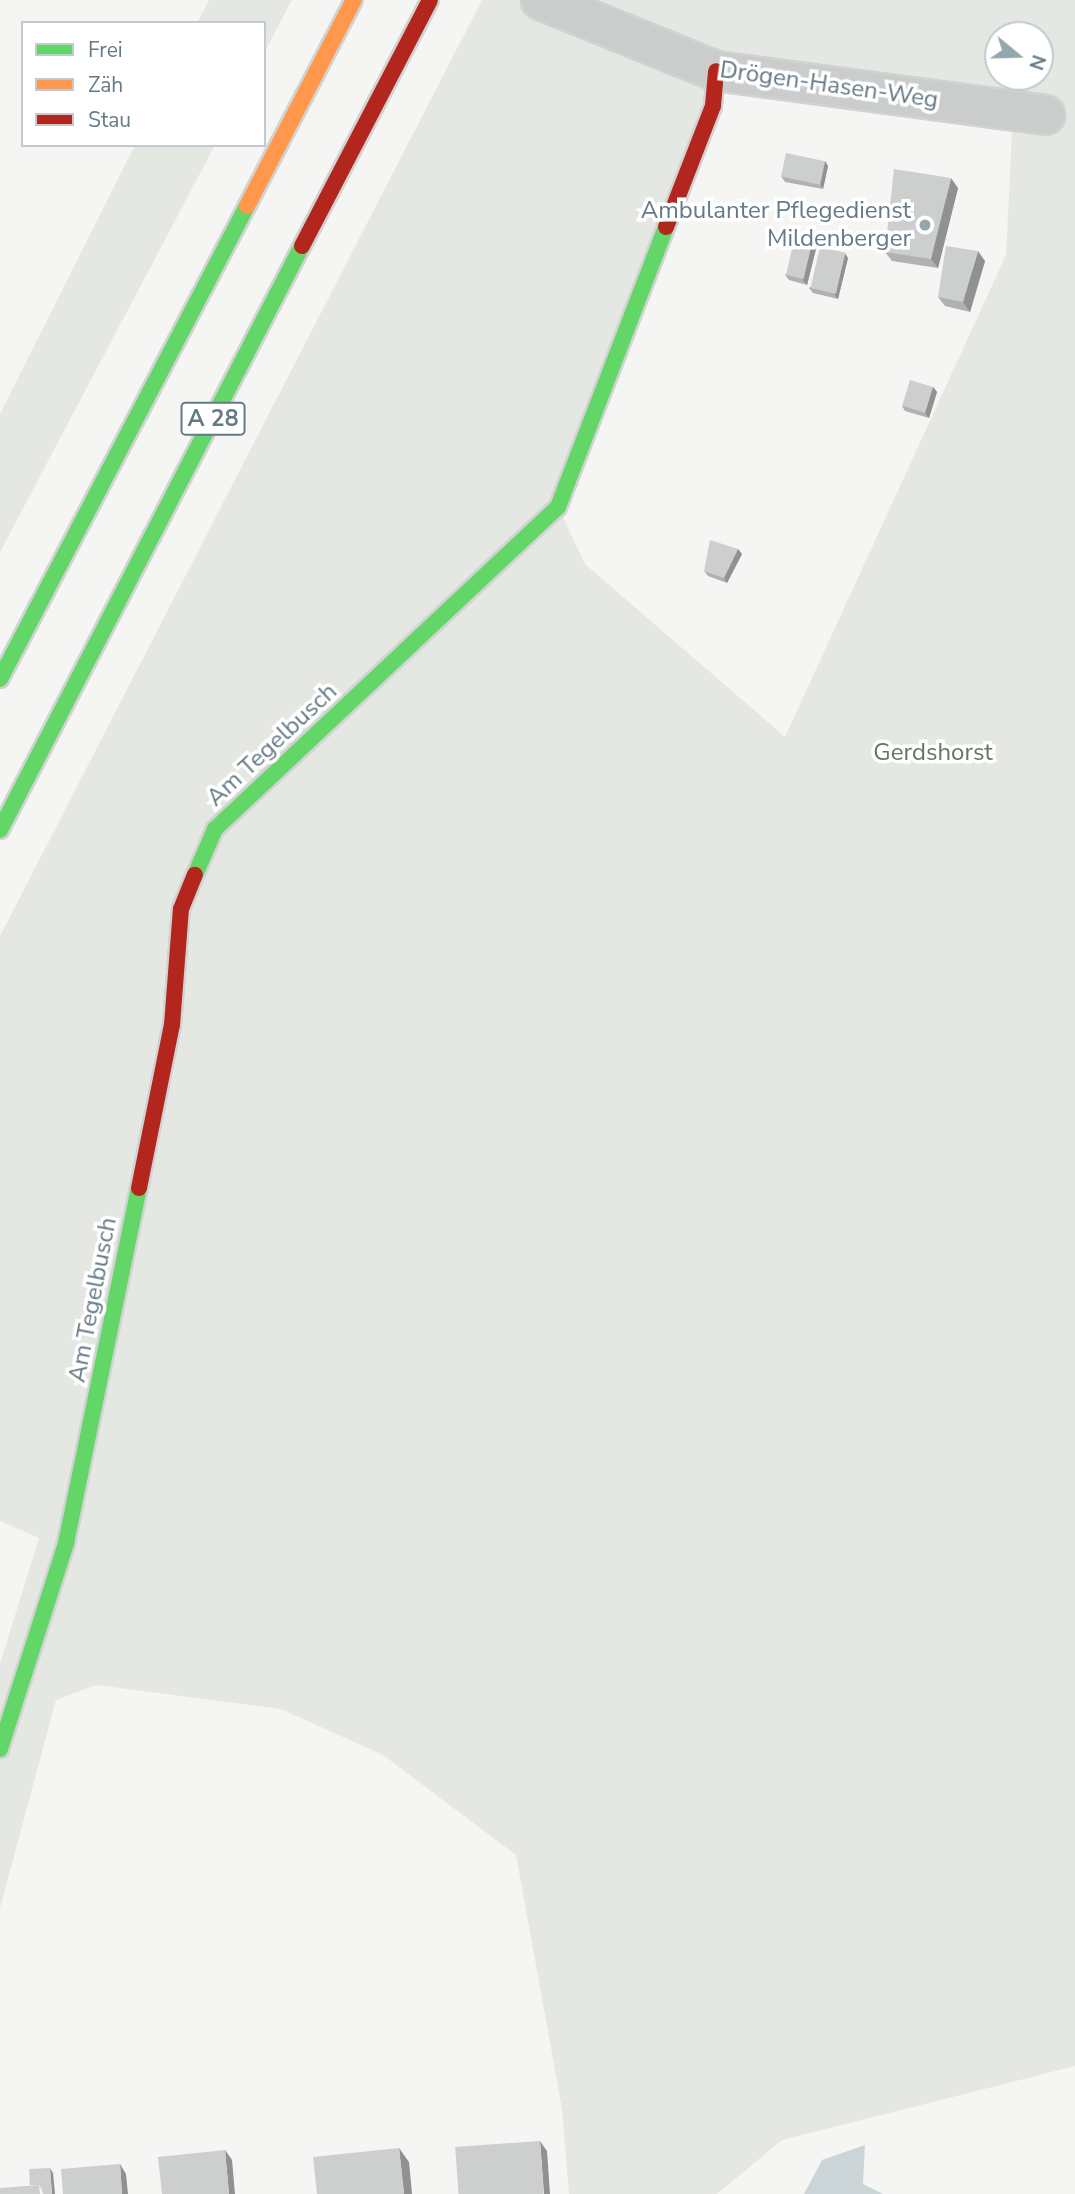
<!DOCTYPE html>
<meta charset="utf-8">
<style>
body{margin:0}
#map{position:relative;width:1075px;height:2194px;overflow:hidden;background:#f5f5f4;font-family:"Nunito Sans",sans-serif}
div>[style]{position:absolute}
.green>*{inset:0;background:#e5e8e2}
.water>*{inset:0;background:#cbd5d7}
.roads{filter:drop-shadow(2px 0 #d1d3d3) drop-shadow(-2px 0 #d1d3d3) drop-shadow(0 2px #d1d3d3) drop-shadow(0 -2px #d1d3d3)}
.street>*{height:38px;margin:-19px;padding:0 19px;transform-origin:19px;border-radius:19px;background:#cbcdcd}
.fast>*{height:16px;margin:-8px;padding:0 8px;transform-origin:8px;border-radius:8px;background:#63d668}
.slow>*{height:16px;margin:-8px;padding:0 8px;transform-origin:8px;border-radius:8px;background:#ff974d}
.jam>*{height:16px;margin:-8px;padding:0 8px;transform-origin:8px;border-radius:8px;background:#b3261e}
.wall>*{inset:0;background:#b0b2b2}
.shaded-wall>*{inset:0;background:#909191}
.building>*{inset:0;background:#cdcfcf;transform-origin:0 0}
.dots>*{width:19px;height:19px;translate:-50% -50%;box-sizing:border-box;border:4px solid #fff;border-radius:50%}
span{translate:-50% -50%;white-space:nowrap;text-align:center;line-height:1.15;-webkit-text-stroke:7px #fff;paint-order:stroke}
.shield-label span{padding:2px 5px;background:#fff;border:2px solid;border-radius:5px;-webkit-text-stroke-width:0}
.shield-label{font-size:23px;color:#647a85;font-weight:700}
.street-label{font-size:24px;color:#647a85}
.poi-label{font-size:24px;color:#647a85}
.right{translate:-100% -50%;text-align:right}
.park-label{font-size:24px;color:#66775f}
.legend{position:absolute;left:21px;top:21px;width:245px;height:126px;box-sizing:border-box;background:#fff;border:2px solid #c1cace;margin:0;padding:9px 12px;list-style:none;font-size:21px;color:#647a85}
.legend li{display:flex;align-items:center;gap:14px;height:35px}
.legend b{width:35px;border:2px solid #c1cace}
.north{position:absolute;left:984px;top:21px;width:70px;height:70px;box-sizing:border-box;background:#fff;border:2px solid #c1cace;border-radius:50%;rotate:109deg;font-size:19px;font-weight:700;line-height:28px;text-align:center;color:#647a85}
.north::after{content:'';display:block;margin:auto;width:24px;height:32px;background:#97a5ac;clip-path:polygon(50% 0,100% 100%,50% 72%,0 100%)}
</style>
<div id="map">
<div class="green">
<i style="clip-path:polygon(209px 0,292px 0,264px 53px,264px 23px,197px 23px)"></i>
<i style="clip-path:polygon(evenodd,482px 0,1075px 0,1075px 2066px,782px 2140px,717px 2194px,569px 2194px,562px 2109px,516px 1855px,383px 1755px,281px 1709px,96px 1685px,56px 1700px,0 1908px,0 1664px,39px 1538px,0 1521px,0 936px,482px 0,998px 35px,1040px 35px,1040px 77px,998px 77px,998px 35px,482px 0,716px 71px,1013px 111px,1006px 255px,785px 737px,585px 564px,558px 507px,716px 71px)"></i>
<i style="clip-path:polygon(135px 145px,215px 145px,0 552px,0 414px)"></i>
</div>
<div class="water">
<i style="clip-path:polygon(865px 2145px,863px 2184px,883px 2194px,804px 2194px,822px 2160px)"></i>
</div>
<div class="roads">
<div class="street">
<i style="left:541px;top:0;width:189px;rotate:22.1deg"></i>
<i style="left:716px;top:71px;width:332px;rotate:7.6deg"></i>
</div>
<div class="fast">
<i style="left:0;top:679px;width:534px;rotate:-62.43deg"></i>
<i style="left:0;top:830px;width:657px;rotate:-62.66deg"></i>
<i style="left:195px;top:875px;width:50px;rotate:-66.5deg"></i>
<i style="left:215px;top:829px;width:470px;rotate:-43.2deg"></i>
<i style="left:558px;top:507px;width:300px;rotate:-68.9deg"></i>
<i style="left:0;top:1749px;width:216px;rotate:-72.2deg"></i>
<i style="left:66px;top:1543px;width:362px;rotate:-78.4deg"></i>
</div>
<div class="slow">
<i style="left:247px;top:206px;width:232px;rotate:-62.6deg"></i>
</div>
<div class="jam">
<i style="left:666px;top:227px;width:130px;rotate:-68.8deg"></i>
<i style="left:713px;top:106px;width:35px;rotate:-85deg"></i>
<i style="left:302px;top:246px;width:277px;rotate:-62.5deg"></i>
<i style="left:139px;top:1188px;width:166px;rotate:-78.6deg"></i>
<i style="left:172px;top:1025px;width:116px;rotate:-85.6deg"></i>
<i style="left:181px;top:909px;width:37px;rotate:-68deg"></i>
</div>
</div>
<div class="wall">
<i style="clip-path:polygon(825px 161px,828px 166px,823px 189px,785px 182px,781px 176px)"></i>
<i style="clip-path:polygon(958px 188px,938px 268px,892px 261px,885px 252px)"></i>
<i style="clip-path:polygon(813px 240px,817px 245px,807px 285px,789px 280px,785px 275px)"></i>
<i style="clip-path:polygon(848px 258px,838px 299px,813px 293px,809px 288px)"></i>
<i style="clip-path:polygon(985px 261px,970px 312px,945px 306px,938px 297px)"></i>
<i style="clip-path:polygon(933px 387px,937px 392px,929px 418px,905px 411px,902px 406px)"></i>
<i style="clip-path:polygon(738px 549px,742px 554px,727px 583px,708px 576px,704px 571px)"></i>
</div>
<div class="shaded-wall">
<i style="clip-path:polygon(825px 161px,828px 166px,823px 189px,820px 184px)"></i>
<i style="clip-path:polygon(951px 178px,958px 188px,938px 268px,931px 259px)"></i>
<i style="clip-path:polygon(813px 240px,817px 245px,807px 285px,803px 280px)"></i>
<i style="clip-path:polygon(978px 251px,985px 261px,970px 312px,963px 302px)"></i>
<i style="clip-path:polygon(845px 253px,848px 258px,838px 299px,834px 294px)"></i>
<i style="clip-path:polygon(933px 387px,937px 392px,929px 418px,925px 413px)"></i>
<i style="clip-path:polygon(738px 549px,742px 554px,727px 583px,724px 578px)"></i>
<i style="clip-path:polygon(540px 2141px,547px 2151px,550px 2194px,544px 2194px)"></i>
<i style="clip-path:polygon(399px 2148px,409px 2162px,412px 2194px,404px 2194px)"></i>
<i style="clip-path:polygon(225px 2150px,232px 2160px,235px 2194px,229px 2194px)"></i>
<i style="clip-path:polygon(120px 2164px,126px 2174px,128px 2194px,122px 2194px)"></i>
<i style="clip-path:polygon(50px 2168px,53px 2173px,55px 2194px,52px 2194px)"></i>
</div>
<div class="building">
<i style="left:786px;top:153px;width:40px;height:24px;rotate:12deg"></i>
<i style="clip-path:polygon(894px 169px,951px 178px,931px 259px,885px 252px)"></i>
<i style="left:795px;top:236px;width:18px;height:40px;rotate:13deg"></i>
<i style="clip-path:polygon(946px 246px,978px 251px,963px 302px,938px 297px)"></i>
<i style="left:820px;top:247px;width:26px;height:42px;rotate:13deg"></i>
<i style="left:910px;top:380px;width:24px;height:27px;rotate:17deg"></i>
<i style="clip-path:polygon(710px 540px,738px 549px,724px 578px,704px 571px)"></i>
<i style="left:540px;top:2141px;width:53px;height:85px;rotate:86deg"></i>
<i style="clip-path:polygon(399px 2148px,404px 2194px,317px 2194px,313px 2157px)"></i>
<i style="clip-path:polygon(225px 2150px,229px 2194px,162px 2194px,158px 2157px)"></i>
<i style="clip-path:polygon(120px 2164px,122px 2194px,63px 2194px,61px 2169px)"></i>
<i style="clip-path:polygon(50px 2168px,52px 2194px,43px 2194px,42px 2190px,39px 2185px,30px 2185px,29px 2169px)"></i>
<i style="clip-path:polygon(39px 2185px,40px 2194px,0 2194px,0 2188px)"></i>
</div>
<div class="dots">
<i style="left:925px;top:225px;background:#97a5ac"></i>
</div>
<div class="shield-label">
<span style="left:213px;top:419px">A 28</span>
</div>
<div class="street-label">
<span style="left:829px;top:85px;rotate:8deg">Drögen-Hasen-Weg</span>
<span style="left:272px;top:745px;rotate:-43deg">Am Tegelbusch</span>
<span style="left:93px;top:1300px;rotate:-79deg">Am Tegelbusch</span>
</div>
<div class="poi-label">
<span class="right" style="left:911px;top:225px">Ambulanter Pflegedienst<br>Mildenberger</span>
</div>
<div class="park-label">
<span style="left:933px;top:753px">Gerdshorst</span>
</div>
<ul class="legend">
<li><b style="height:9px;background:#63d668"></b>Frei</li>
<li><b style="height:9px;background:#ff974d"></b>Zäh</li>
<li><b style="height:9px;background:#b3261e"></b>Stau</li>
</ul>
<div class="north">N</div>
</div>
